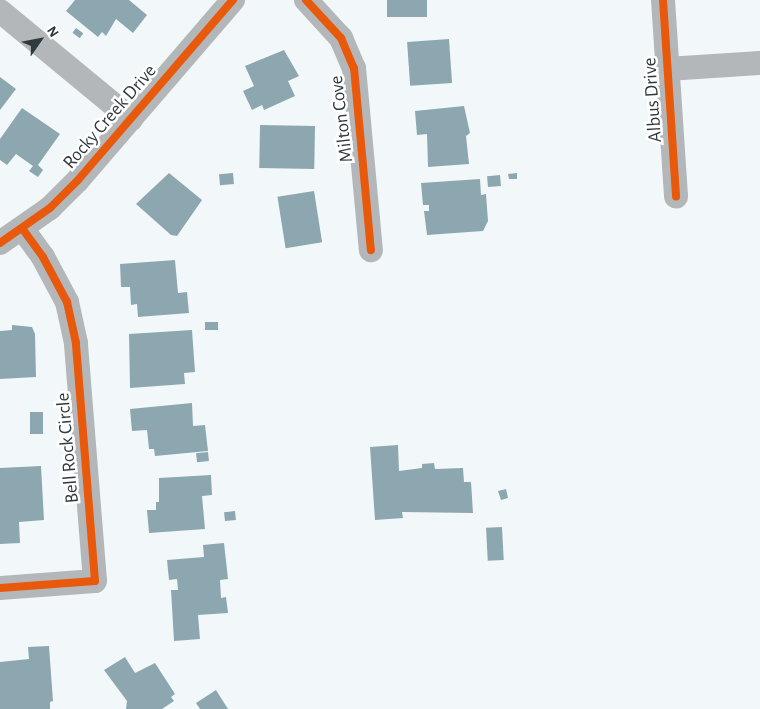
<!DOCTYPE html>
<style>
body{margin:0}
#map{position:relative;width:760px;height:709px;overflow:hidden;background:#f2f8fa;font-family:"Alegreya Sans",sans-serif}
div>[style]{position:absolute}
.building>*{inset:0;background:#8ca7af;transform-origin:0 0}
.minor>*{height:24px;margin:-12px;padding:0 12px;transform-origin:12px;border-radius:12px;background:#b3b7b9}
.cycleway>*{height:8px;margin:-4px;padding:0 4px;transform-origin:4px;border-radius:4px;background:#e8590c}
span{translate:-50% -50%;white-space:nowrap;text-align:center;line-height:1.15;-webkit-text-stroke:5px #fff;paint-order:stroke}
.street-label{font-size:19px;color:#303a3e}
.north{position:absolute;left:15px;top:15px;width:50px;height:50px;-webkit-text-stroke:4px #fff;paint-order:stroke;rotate:57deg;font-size:14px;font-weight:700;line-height:20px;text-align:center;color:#303a3e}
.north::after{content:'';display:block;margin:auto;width:18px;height:22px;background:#303a3e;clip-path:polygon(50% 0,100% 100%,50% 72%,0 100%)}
</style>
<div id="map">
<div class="building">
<i style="clip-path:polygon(75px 0,129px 0,147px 15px,133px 33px,116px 19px,106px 36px,102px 32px,98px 37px,66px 11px)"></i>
<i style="left:387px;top:0;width:40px;height:17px"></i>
<i style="left:76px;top:28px;width:9px;height:6px;rotate:36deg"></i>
<i style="left:449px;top:39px;width:44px;height:42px;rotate:86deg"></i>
<i style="clip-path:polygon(284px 50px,299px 76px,288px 81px,295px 96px,264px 110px,262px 105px,252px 110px,243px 91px,254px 86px,245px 66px)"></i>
<i style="clip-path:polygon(0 77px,16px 89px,0 110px)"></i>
<i style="clip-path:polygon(464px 106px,470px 133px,466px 136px,469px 164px,428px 167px,427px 134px,417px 135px,415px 111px)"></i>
<i style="clip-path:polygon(22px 108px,60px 134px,38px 165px,43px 170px,38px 177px,29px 171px,33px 166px,16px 154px,7px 165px,0 160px,0 139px)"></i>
<i style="left:315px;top:126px;width:43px;height:55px;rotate:91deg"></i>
<i style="clip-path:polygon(169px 173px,202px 200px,177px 236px,171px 235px,136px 204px)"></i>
<i style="left:233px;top:173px;width:11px;height:14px;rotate:85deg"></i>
<i style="clip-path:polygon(517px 173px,517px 179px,509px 179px,508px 174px)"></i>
<i style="left:500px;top:175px;width:11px;height:13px;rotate:85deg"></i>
<i style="clip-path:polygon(480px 179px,481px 195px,486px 194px,488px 221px,483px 231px,427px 235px,424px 211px,429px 211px,429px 205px,423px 205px,421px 183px)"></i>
<i style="left:314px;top:191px;width:52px;height:37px;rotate:81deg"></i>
<i style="clip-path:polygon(175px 260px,178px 293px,187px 292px,189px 313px,138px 317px,137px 304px,131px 305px,130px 287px,121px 287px,120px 264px)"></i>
<i style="left:205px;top:322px;width:13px;height:8px"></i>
<i style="clip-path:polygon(12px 325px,32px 327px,35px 334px,36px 377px,0 379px,0 331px,12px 330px)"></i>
<i style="clip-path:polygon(192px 330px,195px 372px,184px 373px,185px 384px,130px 388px,129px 334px)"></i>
<i style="clip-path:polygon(192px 403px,193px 426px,205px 425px,208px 451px,155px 456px,154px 449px,149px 449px,147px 430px,132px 431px,130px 409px)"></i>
<i style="left:30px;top:412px;width:13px;height:22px"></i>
<i style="clip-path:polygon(398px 445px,399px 471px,422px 468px,422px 464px,434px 463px,435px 469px,463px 468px,464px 482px,471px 482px,473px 513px,402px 512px,403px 518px,375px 520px,370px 447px)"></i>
<i style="left:208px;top:452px;width:9px;height:12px;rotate:84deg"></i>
<i style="clip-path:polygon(41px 466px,44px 520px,19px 522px,20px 543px,0 544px,0 468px)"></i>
<i style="clip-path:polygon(211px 475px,212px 495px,202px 496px,205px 529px,149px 533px,147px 510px,156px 510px,156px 502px,159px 502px,159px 478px)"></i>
<i style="clip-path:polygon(506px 489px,508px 498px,501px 500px,498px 491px)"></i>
<i style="left:235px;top:511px;width:9px;height:11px;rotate:84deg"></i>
<i style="left:502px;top:527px;width:33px;height:16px;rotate:87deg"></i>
<i style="clip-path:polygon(224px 543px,228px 579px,220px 580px,221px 598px,226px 597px,228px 613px,198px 615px,200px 639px,174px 641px,171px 590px,178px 590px,177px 579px,169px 580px,167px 560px,204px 557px,203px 545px)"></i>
<i style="clip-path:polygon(49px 646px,53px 701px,50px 702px,50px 709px,0 709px,0 662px,29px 659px,28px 647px)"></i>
<i style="clip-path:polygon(125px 657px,135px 673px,155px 663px,175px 694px,171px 697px,174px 701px,162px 709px,126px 709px,127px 701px,104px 670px)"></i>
<i style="clip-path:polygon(216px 690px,228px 709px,200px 709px,196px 703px)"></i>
</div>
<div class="minor">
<i style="left:306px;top:0;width:52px;rotate:47.4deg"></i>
<i style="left:341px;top:38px;width:33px;rotate:67deg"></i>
<i style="left:354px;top:68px;width:183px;rotate:84.7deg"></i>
<i style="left:663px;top:0;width:197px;rotate:86.2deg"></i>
<i style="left:0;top:11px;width:170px;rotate:39.5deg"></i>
<i style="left:667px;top:69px;width:93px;rotate:-3.7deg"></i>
<i style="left:0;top:243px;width:61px;rotate:-35deg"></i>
<i style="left:50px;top:208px;width:40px;rotate:-45deg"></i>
<i style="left:78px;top:180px;width:238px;rotate:-49.3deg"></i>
<i style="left:0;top:588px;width:95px;rotate:-4.2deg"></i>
<i style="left:95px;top:581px;width:239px;rotate:-94.6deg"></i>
<i style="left:76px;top:343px;width:42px;rotate:-102.4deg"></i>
<i style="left:67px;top:302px;width:51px;rotate:-118.1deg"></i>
<i style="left:43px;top:257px;width:34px;rotate:-126deg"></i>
</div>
<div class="cycleway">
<i style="left:306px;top:0;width:52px;rotate:47.4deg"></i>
<i style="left:341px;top:38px;width:33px;rotate:67deg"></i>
<i style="left:354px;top:68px;width:183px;rotate:84.7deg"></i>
<i style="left:663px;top:0;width:197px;rotate:86.2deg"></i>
<i style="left:0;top:243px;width:61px;rotate:-35deg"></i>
<i style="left:50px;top:208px;width:40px;rotate:-45deg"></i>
<i style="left:78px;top:180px;width:238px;rotate:-49.3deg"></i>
<i style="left:0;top:588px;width:95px;rotate:-4.2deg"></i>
<i style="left:95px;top:581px;width:239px;rotate:-94.6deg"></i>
<i style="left:76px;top:343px;width:42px;rotate:-102.4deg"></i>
<i style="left:67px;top:302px;width:51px;rotate:-118.1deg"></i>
<i style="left:43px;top:257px;width:34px;rotate:-126deg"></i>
</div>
<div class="street-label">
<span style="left:653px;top:100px;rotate:-94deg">Albus Drive</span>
<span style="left:110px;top:117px;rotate:-49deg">Rocky Creek Drive</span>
<span style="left:342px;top:119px;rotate:-97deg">Milton Cove</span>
<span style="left:68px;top:448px;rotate:-95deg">Bell Rock Circle</span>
</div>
<div class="north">N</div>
</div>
